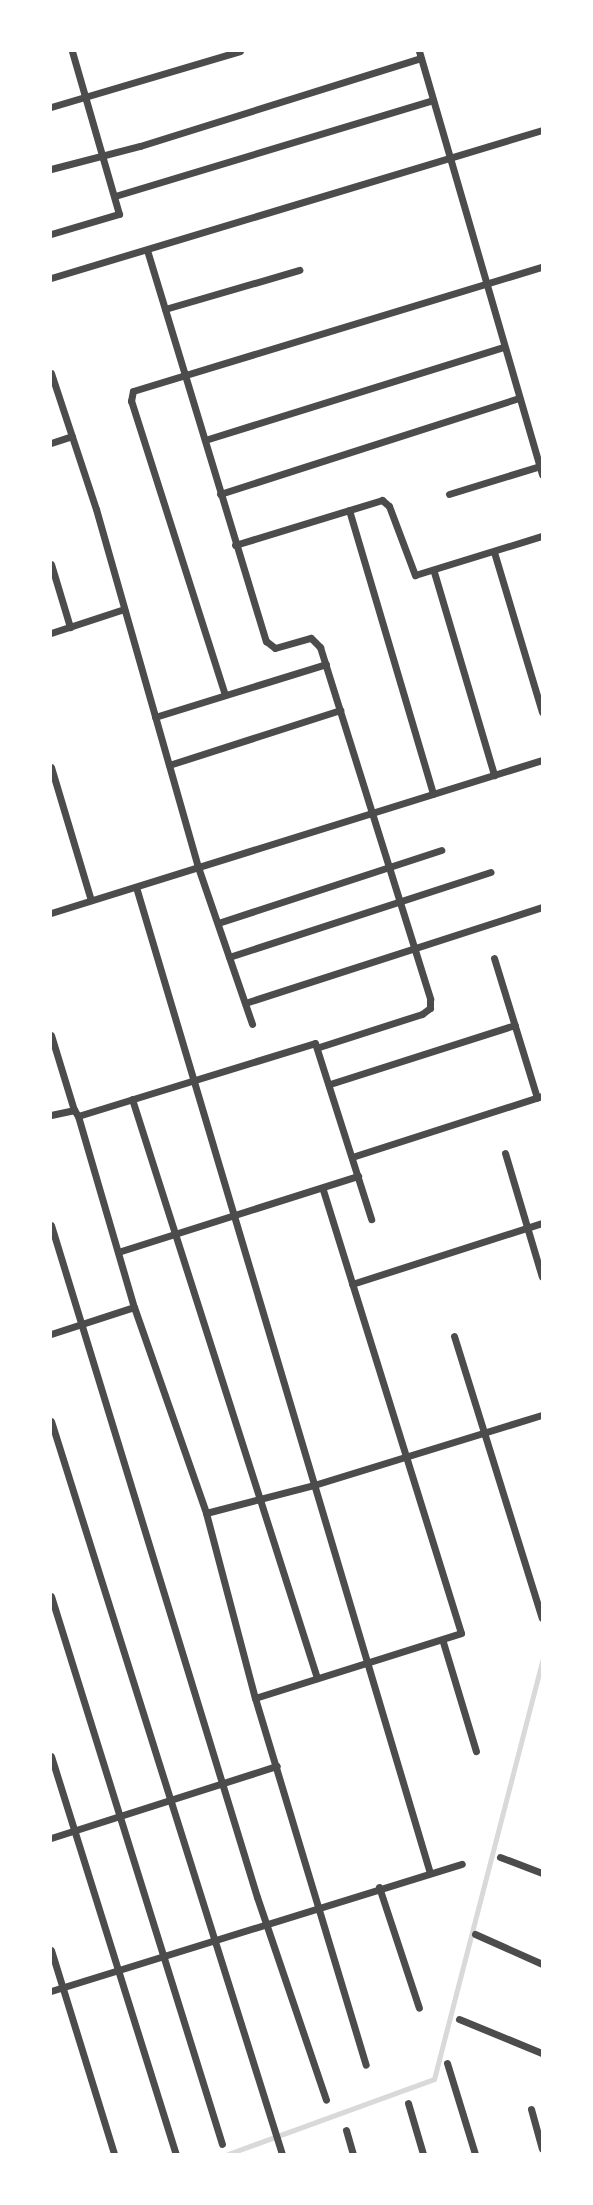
<!DOCTYPE html>
<style>
body{margin:0}
#map{position:relative;width:593px;height:2205px;overflow:hidden;background:#fff;font-family:"Asap Condensed",sans-serif}
div>[style]{position:absolute}
.stream>*{height:5px;margin:-2.5px;padding:0 2.5px;transform-origin:2.5px;border-radius:2.5px;background:#d9d9d9}
.minor>*{height:7px;margin:-3.5px;padding:0 3.5px;transform-origin:3.5px;border-radius:3.5px;background:#4c4c4c}
span{translate:-50% -50%;white-space:nowrap;text-align:center;line-height:1.15;-webkit-text-stroke:7px #fff;paint-order:stroke}
.frame{position:absolute;inset:0;border:52px solid #fff;pointer-events:none}
</style>
<div id="map">
<div class="stream">
<i style="left:228px;top:2154px;width:219px;rotate:-20deg"></i>
<i style="left:434px;top:2079px;width:432px;rotate:-75.5deg"></i>
</div>
<div class="minor">
<i style="left:419px;top:51px;width:441px;rotate:73.8deg"></i>
<i style="left:51px;top:107px;width:197px;rotate:-16.5deg"></i>
<i style="left:51px;top:169px;width:92px;rotate:-14.5deg"></i>
<i style="left:140px;top:146px;width:294px;rotate:-17.4deg"></i>
<i style="left:115px;top:196px;width:332px;rotate:-16.8deg"></i>
<i style="left:51px;top:234px;width:71px;rotate:-16.4deg"></i>
<i style="left:119px;top:214px;width:170px;rotate:-106.1deg"></i>
<i style="left:147px;top:250px;width:409px;rotate:73.1deg"></i>
<i style="left:266px;top:641px;width:11px;rotate:38deg"></i>
<i style="left:275px;top:648px;width:37px;rotate:-16deg"></i>
<i style="left:311px;top:638px;width:13px;rotate:45deg"></i>
<i style="left:320px;top:647px;width:369px;rotate:72.6deg"></i>
<i style="left:430px;top:999px;width:9px;rotate:90deg"></i>
<i style="left:430px;top:1008px;width:10px;rotate:143deg"></i>
<i style="left:422px;top:1014px;width:108px;rotate:162.2deg"></i>
<i style="left:51px;top:278px;width:513px;rotate:-16.77deg"></i>
<i style="left:165px;top:309px;width:140px;rotate:-16.2deg"></i>
<i style="left:51px;top:373px;width:143px;rotate:71.7deg"></i>
<i style="left:96px;top:509px;width:372px;rotate:74.1deg"></i>
<i style="left:198px;top:867px;width:166px;rotate:71deg"></i>
<i style="left:205px;top:440px;width:313px;rotate:-17.3deg"></i>
<i style="left:51px;top:443px;width:22px;rotate:-18deg"></i>
<i style="left:220px;top:494px;width:314px;rotate:-17.8deg"></i>
<i style="left:449px;top:494px;width:95px;rotate:-17.1deg"></i>
<i style="left:349px;top:510px;width:296px;rotate:73.5deg"></i>
<i style="left:235px;top:545px;width:154px;rotate:-17deg"></i>
<i style="left:382px;top:500px;width:9px;rotate:41deg"></i>
<i style="left:389px;top:506px;width:74px;rotate:69.4deg"></i>
<i style="left:415px;top:575px;width:133px;rotate:-17.1deg"></i>
<i style="left:494px;top:552px;width:167px;rotate:73.3deg"></i>
<i style="left:51px;top:564px;width:66px;rotate:73.2deg"></i>
<i style="left:434px;top:572px;width:212px;rotate:73.5deg"></i>
<i style="left:51px;top:633px;width:77px;rotate:-18.2deg"></i>
<i style="left:225px;top:695px;width:309px;rotate:-107.7deg"></i>
<i style="left:131px;top:401px;width:10px;rotate:-79deg"></i>
<i style="left:133px;top:391px;width:427px;rotate:-16.9deg"></i>
<i style="left:155px;top:717px;width:179px;rotate:-17.2deg"></i>
<i style="left:169px;top:765px;width:180px;rotate:-17.8deg"></i>
<i style="left:51px;top:767px;width:139px;rotate:73.3deg"></i>
<i style="left:136px;top:887px;width:1029px;rotate:73.4deg"></i>
<i style="left:51px;top:913px;width:514px;rotate:-17.31deg"></i>
<i style="left:218px;top:923px;width:235px;rotate:-18.1deg"></i>
<i style="left:229px;top:957px;width:275px;rotate:-18deg"></i>
<i style="left:494px;top:958px;width:146px;rotate:72.9deg"></i>
<i style="left:245px;top:1003px;width:312px;rotate:-17.9deg"></i>
<i style="left:51px;top:1035px;width:78px;rotate:73deg"></i>
<i style="left:330px;top:1084px;width:194px;rotate:-17.7deg"></i>
<i style="left:132px;top:1099px;width:608px;rotate:72.28deg"></i>
<i style="left:51px;top:1115px;width:24px;rotate:-12deg"></i>
<i style="left:74px;top:1110px;width:7px;rotate:56deg"></i>
<i style="left:78px;top:1116px;width:199px;rotate:73.7deg"></i>
<i style="left:134px;top:1307px;width:218px;rotate:70.7deg"></i>
<i style="left:206px;top:1513px;width:112px;rotate:-14.5deg"></i>
<i style="left:314px;top:1485px;width:239px;rotate:-17.1deg"></i>
<i style="left:78px;top:1116px;width:248px;rotate:-17.1deg"></i>
<i style="left:315px;top:1043px;width:185px;rotate:72.3deg"></i>
<i style="left:505px;top:1153px;width:129px;rotate:73.4deg"></i>
<i style="left:352px;top:1157px;width:200px;rotate:-17.8deg"></i>
<i style="left:51px;top:1225px;width:703px;rotate:72.96deg"></i>
<i style="left:257px;top:1897px;width:214px;rotate:71.2deg"></i>
<i style="left:118px;top:1252px;width:252px;rotate:-17.6deg"></i>
<i style="left:352px;top:1284px;width:200px;rotate:-17.8deg"></i>
<i style="left:51px;top:1334px;width:87px;rotate:-18deg"></i>
<i style="left:454px;top:1336px;width:295px;rotate:72.7deg"></i>
<i style="left:51px;top:1421px;width:769px;rotate:72.51deg"></i>
<i style="left:206px;top:1513px;width:191px;rotate:75.2deg"></i>
<i style="left:255px;top:1698px;width:383px;rotate:73.2deg"></i>
<i style="left:51px;top:1596px;width:574px;rotate:72.67deg"></i>
<i style="left:443px;top:1642px;width:114px;rotate:73.2deg"></i>
<i style="left:255px;top:1698px;width:216px;rotate:-17.5deg"></i>
<i style="left:461px;top:1633px;width:465px;rotate:-107.3deg"></i>
<i style="left:51px;top:1756px;width:417px;rotate:72.6deg"></i>
<i style="left:51px;top:1838px;width:237px;rotate:-17.7deg"></i>
<i style="left:500px;top:1857px;width:45px;rotate:20.9deg"></i>
<i style="left:379px;top:1887px;width:127px;rotate:71.7deg"></i>
<i style="left:475px;top:1934px;width:73px;rotate:24.1deg"></i>
<i style="left:51px;top:1950px;width:214px;rotate:72.8deg"></i>
<i style="left:51px;top:1991px;width:430px;rotate:-17.2deg"></i>
<i style="left:459px;top:2019px;width:90px;rotate:22.3deg"></i>
<i style="left:447px;top:2063px;width:95px;rotate:72.9deg"></i>
<i style="left:408px;top:2103px;width:53px;rotate:73.6deg"></i>
<i style="left:531px;top:2109px;width:41px;rotate:74.6deg"></i>
<i style="left:346px;top:2130px;width:25px;rotate:74deg"></i>
</div>
<div class="frame"></div>
</div>
